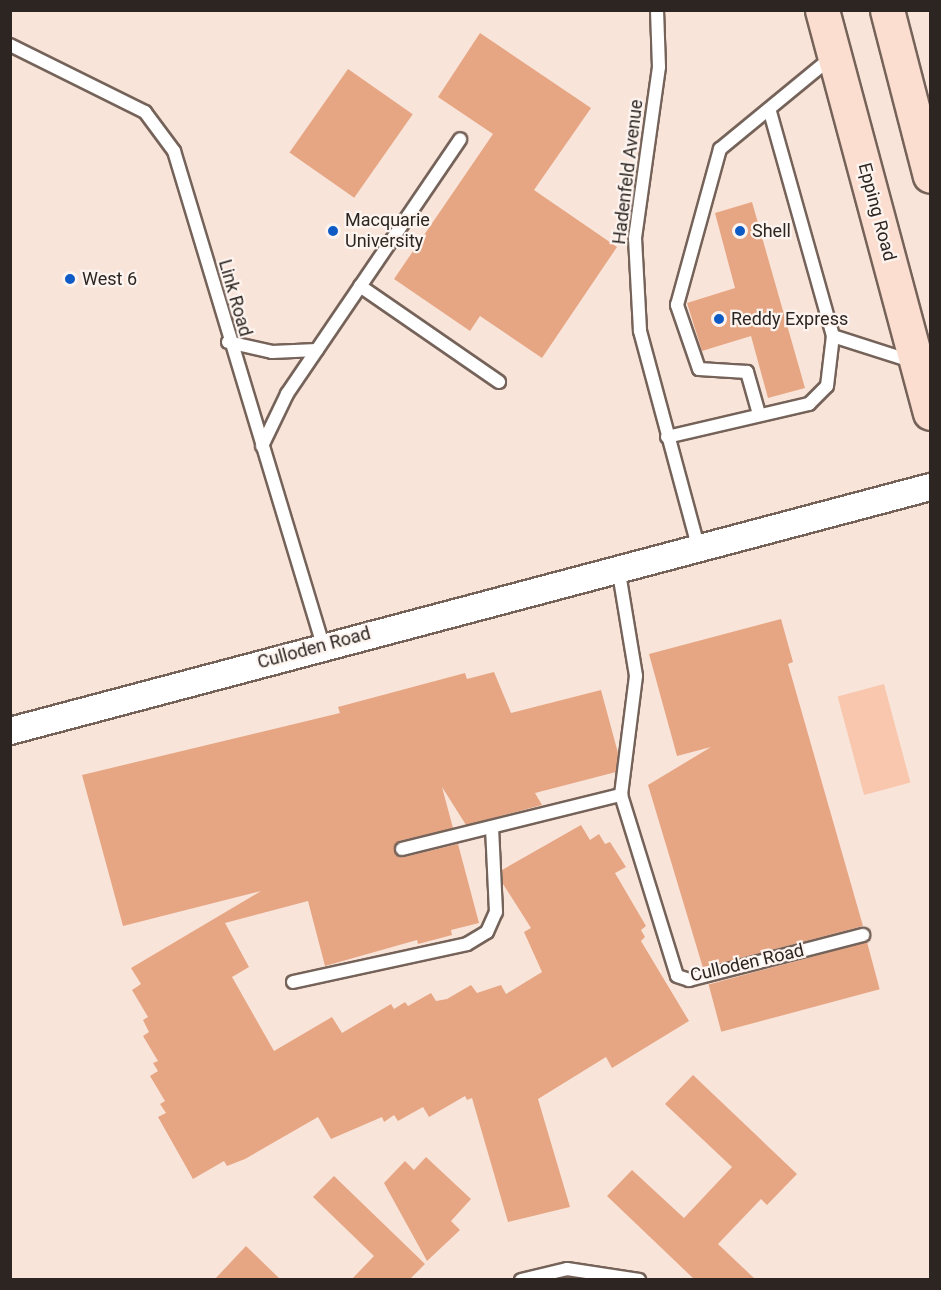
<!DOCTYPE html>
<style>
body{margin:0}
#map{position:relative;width:941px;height:1290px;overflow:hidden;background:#f9e4d9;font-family:Roboto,sans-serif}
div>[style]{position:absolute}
.green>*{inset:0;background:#f8c7ae;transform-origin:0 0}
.building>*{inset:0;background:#e6a684;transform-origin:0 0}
.roads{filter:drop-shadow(2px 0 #75635a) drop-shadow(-2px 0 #75635a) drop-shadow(0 2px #75635a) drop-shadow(0 -2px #75635a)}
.lane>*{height:12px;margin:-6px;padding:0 6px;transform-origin:6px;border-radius:6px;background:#fff}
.street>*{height:26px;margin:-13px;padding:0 13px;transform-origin:13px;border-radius:13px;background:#fff}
.primary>*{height:33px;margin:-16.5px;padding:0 16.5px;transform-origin:16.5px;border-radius:16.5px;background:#fbdecf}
.dots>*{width:16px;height:16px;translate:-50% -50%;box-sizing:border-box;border:3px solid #fdf4f0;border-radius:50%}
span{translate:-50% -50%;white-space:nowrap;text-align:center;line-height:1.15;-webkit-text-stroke:4.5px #fdf4f0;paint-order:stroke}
.street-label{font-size:18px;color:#2c2521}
.poi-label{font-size:18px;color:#2c2521}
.left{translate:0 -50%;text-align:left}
.frame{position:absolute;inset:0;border:12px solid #2c2521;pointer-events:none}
</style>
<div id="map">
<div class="green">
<i style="left:884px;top:684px;width:102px;height:48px;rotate:75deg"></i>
</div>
<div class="building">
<i style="clip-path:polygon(480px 33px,591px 108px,534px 190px,617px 247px,542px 358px,480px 316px,470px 331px,394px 279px,493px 134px,438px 97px)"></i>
<i style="left:348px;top:69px;width:79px;height:102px;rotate:35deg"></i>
<i style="clip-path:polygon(752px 202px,805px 388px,768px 398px,751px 336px,702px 351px,687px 303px,735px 288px,715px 213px)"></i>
<i style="clip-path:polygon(781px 619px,793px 662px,788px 664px,863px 926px,703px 968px,648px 785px,711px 747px,677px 756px,649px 654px)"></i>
<i style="clip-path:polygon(494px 672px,511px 713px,601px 690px,618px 753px,616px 772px,535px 793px,542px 805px,466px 825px,442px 787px,453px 828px,399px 841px,394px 852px,404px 857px,458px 844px,479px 923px,451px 930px,452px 935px,418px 944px,417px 940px,325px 966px,308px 901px,225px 923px,249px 967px,232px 977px,274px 1051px,332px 1017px,342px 1033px,391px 1004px,394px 1009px,405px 1002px,408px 1006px,431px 993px,436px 1001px,447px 999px,471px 985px,477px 993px,501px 985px,506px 994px,542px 972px,524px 932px,531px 928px,503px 884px,502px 870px,581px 825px,590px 840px,599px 834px,605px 844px,610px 842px,626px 867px,615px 873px,646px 926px,641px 930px,645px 937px,641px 941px,689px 1021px,612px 1068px,606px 1057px,538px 1099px,570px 1207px,508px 1222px,472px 1098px,467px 1100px,465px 1096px,429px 1117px,423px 1107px,398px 1121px,394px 1115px,384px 1122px,382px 1117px,331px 1139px,318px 1117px,245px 1159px,227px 1166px,224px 1161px,193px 1179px,158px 1117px,166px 1113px,160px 1104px,165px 1101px,150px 1076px,158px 1071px,153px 1063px,158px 1061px,143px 1036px,149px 1032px,143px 1020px,148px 1017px,132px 990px,141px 984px,131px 968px,261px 891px,123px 926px,82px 775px,340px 713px,338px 707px,465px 673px,467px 679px)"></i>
<i style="left:867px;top:942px;width:49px;height:164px;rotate:75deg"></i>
<i style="clip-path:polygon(693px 1075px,797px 1174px,767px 1205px,761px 1199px,718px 1244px,756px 1280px,695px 1280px,607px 1196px,632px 1170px,684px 1218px,732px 1167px,665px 1104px)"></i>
<i style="clip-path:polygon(426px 1157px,471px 1199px,451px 1221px,460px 1230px,427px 1261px,384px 1183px,405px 1161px,414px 1170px)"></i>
<i style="clip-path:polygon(334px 1176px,425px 1264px,409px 1280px,351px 1280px,374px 1256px,313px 1197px)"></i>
<i style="clip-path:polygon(246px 1246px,281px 1280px,214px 1280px)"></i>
</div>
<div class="roads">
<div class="lane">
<i style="left:657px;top:10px;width:57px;rotate:88deg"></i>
<i style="left:659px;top:67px;width:173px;rotate:98deg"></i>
<i style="left:635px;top:238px;width:93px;rotate:86.9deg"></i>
<i style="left:640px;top:331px;width:223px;rotate:74.9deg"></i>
<i style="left:10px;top:45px;width:151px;rotate:26.4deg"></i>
<i style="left:145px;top:112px;width:49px;rotate:53.4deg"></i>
<i style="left:174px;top:151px;width:516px;rotate:73.22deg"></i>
<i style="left:360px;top:286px;width:169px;rotate:34.6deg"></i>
<i style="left:833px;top:336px;width:82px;rotate:17.8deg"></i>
<i style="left:228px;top:342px;width:45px;rotate:12.8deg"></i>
<i style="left:272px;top:352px;width:45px;rotate:-2.5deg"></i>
<i style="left:759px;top:414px;width:44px;rotate:-105.9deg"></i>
<i style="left:747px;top:372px;width:48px;rotate:-176.4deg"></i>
<i style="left:699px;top:369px;width:68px;rotate:-109deg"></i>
<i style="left:677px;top:305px;width:162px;rotate:-74.6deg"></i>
<i style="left:720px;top:149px;width:145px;rotate:-39.4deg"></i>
<i style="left:667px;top:437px;width:146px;rotate:-13.1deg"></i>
<i style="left:809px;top:404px;width:25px;rotate:-45deg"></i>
<i style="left:827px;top:386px;width:50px;rotate:-83.2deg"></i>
<i style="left:833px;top:336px;width:233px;rotate:-105.7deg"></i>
<i style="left:262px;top:446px;width:58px;rotate:-64.3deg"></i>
<i style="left:287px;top:394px;width:308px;rotate:-55.8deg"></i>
<i style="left:618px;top:567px;width:110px;rotate:80.6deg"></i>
<i style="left:636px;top:676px;width:120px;rotate:97.2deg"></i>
<i style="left:621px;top:795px;width:189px;rotate:72.8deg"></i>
<i style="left:677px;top:976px;width:13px;rotate:18deg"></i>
<i style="left:689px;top:980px;width:180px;rotate:-14.5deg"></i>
<i style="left:402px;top:849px;width:226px;rotate:-13.9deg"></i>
<i style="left:293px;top:982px;width:178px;rotate:-12.3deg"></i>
<i style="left:467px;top:944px;width:23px;rotate:-31deg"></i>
<i style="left:487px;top:932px;width:22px;rotate:-66deg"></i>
<i style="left:496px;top:912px;width:85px;rotate:-92.7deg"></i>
<i style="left:521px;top:1280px;width:47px;rotate:-13.4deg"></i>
<i style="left:567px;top:1269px;width:73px;rotate:8.7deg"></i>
</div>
<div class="street">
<i style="left:10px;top:731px;width:952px;rotate:-14.85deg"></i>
</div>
<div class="primary">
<i style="left:822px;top:10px;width:417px;rotate:75deg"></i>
<i style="left:887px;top:10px;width:171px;rotate:75.5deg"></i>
</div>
</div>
<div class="dots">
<i style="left:333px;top:231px;background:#0e5bc5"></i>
<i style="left:740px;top:231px;background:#0e5bc5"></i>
<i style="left:70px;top:279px;background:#0e5bc5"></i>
<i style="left:719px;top:319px;background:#0e5bc5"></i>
</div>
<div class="street-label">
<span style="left:628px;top:172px;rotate:-83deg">Hadenfeld Avenue</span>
<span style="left:877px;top:212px;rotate:75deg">Epping Road</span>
<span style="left:235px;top:298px;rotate:74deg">Link Road</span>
<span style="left:314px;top:648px;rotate:-15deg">Culloden Road</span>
<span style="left:747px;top:963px;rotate:-13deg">Culloden Road</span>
</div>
<div class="poi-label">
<span class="left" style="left:345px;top:231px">Macquarie<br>University</span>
<span class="left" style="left:752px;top:231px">Shell</span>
<span class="left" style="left:82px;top:279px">West 6</span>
<span class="left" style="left:731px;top:319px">Reddy Express</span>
</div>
<div class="frame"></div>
</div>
